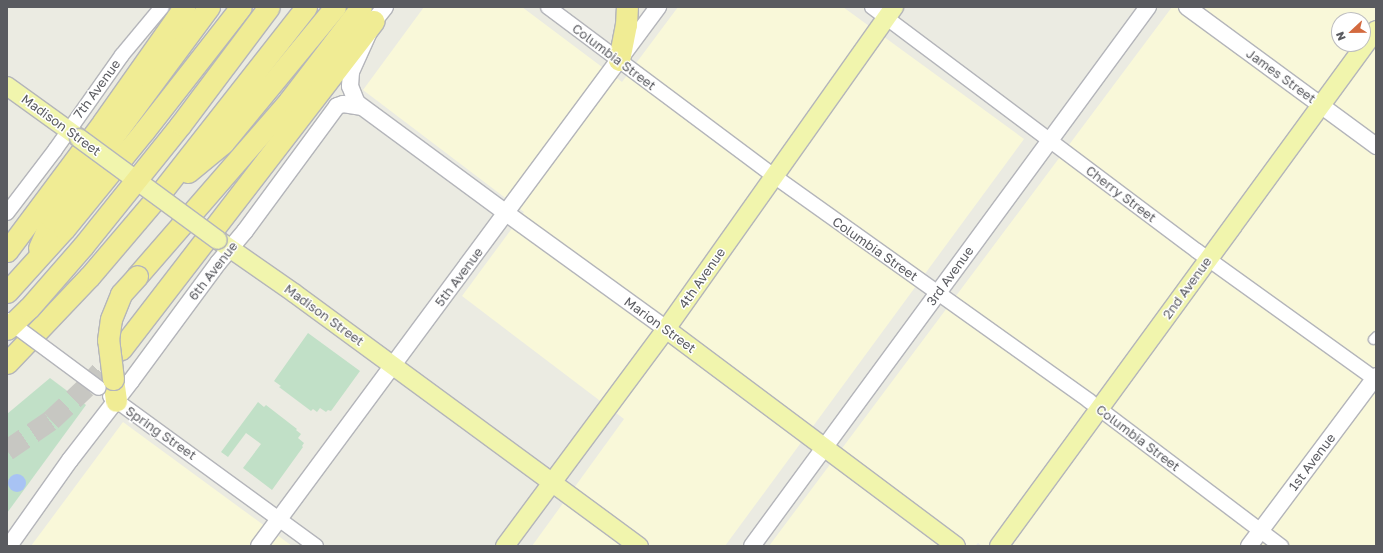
<!DOCTYPE html>
<style>
body{margin:0}
#map{position:relative;width:1383px;height:553px;overflow:hidden;background:#ebebe2;font-family:"Golos Text",sans-serif}
div>[style]{position:absolute}
.commercial>*{inset:0;background:#f9f8d9}
.green>*{inset:0;background:#c1e0c7}
.water>*{inset:0;background:#a8c3f4}
.round{border-radius:50%}
.motorway-tunnel>*{height:21px;margin-top:-10.5px;transform-origin:0;background:repeating-linear-gradient(90deg,#c7c7c2 0 21px,transparent 0 31px)}
.roads{filter:drop-shadow(1px 0 #b4b5ba) drop-shadow(-1px 0 #b4b5ba) drop-shadow(0 1px #b4b5ba) drop-shadow(0 -1px #b4b5ba)}
.pedestrian>*{height:9px;margin:-4.5px;padding:0 4.5px;transform-origin:4.5px;border-radius:4.5px;background:#fff}
.tertiary>*{height:14px;margin:-7px;padding:0 7px;transform-origin:7px;border-radius:7px;background:#fff}
.secondary>*{height:16px;margin:-8px;padding:0 8px;transform-origin:8px;border-radius:8px;background:#fff}
.primary>*{height:18px;margin:-9px;padding:0 9px;transform-origin:9px;border-radius:9px;background:#f1f5ad}
.motorway>*{height:21px;margin:-10.5px;padding:0 10.5px;transform-origin:10.5px;border-radius:10.5px;background:#f0ec94}
.bridges{filter:drop-shadow(1px 0 #b4b5ba) drop-shadow(-1px 0 #b4b5ba) drop-shadow(0 1px #b4b5ba) drop-shadow(0 -1px #b4b5ba)}
.tertiary-bridge>*{height:14px;margin:-7px;padding:0 7px;transform-origin:7px;border-radius:7px;background:#fff}
.primary-bridge>*{height:18px;margin:-9px;padding:0 9px;transform-origin:9px;border-radius:9px;background:#f1f5ad}
.motorway-bridge>*{height:21px;margin:-10.5px;padding:0 10.5px;transform-origin:10.5px;border-radius:10.5px;background:#f0ec94}
span{translate:-50% -50%;white-space:nowrap;text-align:center;line-height:1.15;-webkit-text-stroke:3px #fff;paint-order:stroke}
.street-label{font-size:13px;color:#5a5b60}
.frame{position:absolute;inset:0;border:8px solid #5a5b60;pointer-events:none}
.north{position:absolute;left:1331px;top:12px;width:40px;height:40px;box-sizing:border-box;background:#fff;border:1px solid #bdbdbf;border-radius:50%;rotate:248deg;font-size:11px;font-weight:700;line-height:16px;text-align:center;color:#5a5b60}
.north::after{content:'';display:block;margin:auto;width:14px;height:18px;background:#d36a3f;clip-path:polygon(50% 0,100% 100%,50% 72%,0 100%)}
</style>
<div id="map">
<div class="commercial">
<i style="clip-path:polygon(424px 7px,522px 7px,622px 82px,678px 7px,843px 7px,1024px 139px,725px 546px,532px 546px,624px 419px,462px 296px,524px 212px,363px 90px)"></i>
<i style="clip-path:polygon(evenodd,1172px 7px,1376px 7px,1376px 546px,982px 546px,978px 543px,975px 546px,769px 546px,1172px 7px,1339px 20px,1363px 20px,1363px 44px,1339px 44px,1339px 20px)"></i>
<i style="clip-path:polygon(123px 422px,292px 546px,31px 546px)"></i>
</div>
<div class="green">
<i style="clip-path:polygon(308px 333px,360px 371px,331px 411px,328px 410px,326px 412px,320px 408px,317px 412px,313px 409px,311px 411px,279px 387px,281px 386px,274px 381px)"></i>
<i style="clip-path:polygon(50px 378px,86px 405px,7px 513px,7px 414px)"></i>
<i style="clip-path:polygon(258px 402px,264px 407px,266px 405px,297px 429px,296px 430px,301px 434px,298px 438px,304px 443px,302px 446px,303px 447px,272px 490px,243px 468px,261px 444px,246px 433px,228px 457px,221px 452px)"></i>
</div>
<div class="water">
<i class="round" style="left:8px;top:474px;width:18px;height:18px"></i>
</div>
<div class="motorway-tunnel">
<i style="left:7px;top:450px;width:53px;rotate:-34.3deg"></i>
<i style="left:51px;top:420px;width:48px;rotate:-43.3deg"></i>
<i style="left:86px;top:387px;width:50px;rotate:-47.4deg"></i>
</div>
<div class="roads">
<div class="pedestrian">
<i style="left:1373px;top:339px;width:4px;rotate:-45deg"></i>
</div>
<div class="tertiary">
<i style="left:548px;top:7px;width:282px;rotate:36.8deg"></i>
<i style="left:774px;top:176px;width:387px;rotate:35.5deg"></i>
<i style="left:1089px;top:401px;width:241px;rotate:37.1deg"></i>
<i style="left:872px;top:7px;width:406px;rotate:36.9deg"></i>
<i style="left:1197px;top:251px;width:218px;rotate:35.7deg"></i>
<i style="left:7px;top:213px;width:79px;rotate:-52.7deg"></i>
<i style="left:55px;top:150px;width:116px;rotate:-54.8deg"></i>
<i style="left:122px;top:55px;width:62px;rotate:-50.2deg"></i>
<i style="left:110px;top:396px;width:255px;rotate:36.1deg"></i>
</div>
<div class="secondary">
<i style="left:385px;top:7px;width:18px;rotate:128deg"></i>
<i style="left:374px;top:21px;width:56px;rotate:114.3deg"></i>
<i style="left:351px;top:72px;width:14px;rotate:94deg"></i>
<i style="left:350px;top:86px;width:18px;rotate:68deg"></i>
<i style="left:357px;top:103px;width:185px;rotate:36.4deg"></i>
<i style="left:506px;top:213px;width:198px;rotate:35.9deg"></i>
<i style="left:1187px;top:7px;width:235px;rotate:36.3deg"></i>
<i style="left:9px;top:546px;width:105px;rotate:-54.7deg"></i>
<i style="left:70px;top:460px;width:100px;rotate:-52.3deg"></i>
<i style="left:131px;top:381px;width:147px;rotate:-53.6deg"></i>
<i style="left:218px;top:263px;width:42px;rotate:-49.8deg"></i>
<i style="left:245px;top:231px;width:155px;rotate:-53.6deg"></i>
<i style="left:337px;top:106px;width:6px;rotate:-18deg"></i>
<i style="left:343px;top:104px;width:18px;rotate:9deg"></i>
<i style="left:259px;top:546px;width:671px;rotate:-53.49deg"></i>
<i style="left:752px;top:546px;width:669px;rotate:-53.7deg"></i>
<i style="left:1249px;top:546px;width:212px;rotate:-53.2deg"></i>
</div>
<div class="primary">
<i style="left:7px;top:86px;width:89px;rotate:35.8deg"></i>
<i style="left:218px;top:240px;width:93px;rotate:34.9deg"></i>
<i style="left:294px;top:293px;width:428px;rotate:36.3deg"></i>
<i style="left:666px;top:329px;width:362px;rotate:36.8deg"></i>
<i style="left:505px;top:546px;width:270px;rotate:-53.4deg"></i>
<i style="left:666px;top:329px;width:395px;rotate:-54.7deg"></i>
<i style="left:999px;top:546px;width:639px;rotate:-53.85deg"></i>
</div>
<div class="motorway">
<i style="left:619px;top:60px;width:36px;rotate:-79deg"></i>
<i style="left:626px;top:25px;width:18px;rotate:-87deg"></i>
<i style="left:188px;top:172px;width:45px;rotate:-39.6deg"></i>
<i style="left:223px;top:143px;width:176px;rotate:-50.5deg"></i>
<i style="left:39px;top:248px;width:32px;rotate:-66deg"></i>
<i style="left:52px;top:219px;width:264px;rotate:-53.5deg"></i>
<i style="left:7px;top:251px;width:161px;rotate:-53.3deg"></i>
<i style="left:103px;top:122px;width:141px;rotate:-54.8deg"></i>
<i style="left:137px;top:276px;width:232px;rotate:-49deg"></i>
<i style="left:289px;top:101px;width:118px;rotate:-52.5deg"></i>
<i style="left:7px;top:292px;width:85px;rotate:-47.9deg"></i>
<i style="left:64px;top:229px;width:127px;rotate:-50.8deg"></i>
<i style="left:144px;top:131px;width:157px;rotate:-52deg"></i>
<i style="left:121px;top:349px;width:414px;rotate:-52.4deg"></i>
<i style="left:7px;top:363px;width:119px;rotate:-46.4deg"></i>
<i style="left:89px;top:277px;width:106px;rotate:-49.6deg"></i>
<i style="left:158px;top:196px;width:240px;rotate:-51.9deg"></i>
<i style="left:113px;top:379px;width:22px;rotate:82deg"></i>
</div>
</div>
<div class="bridges">
<div class="tertiary-bridge">
<i style="left:7px;top:320px;width:114px;rotate:36.5deg"></i>
</div>
<div class="primary-bridge">
<i style="left:79px;top:138px;width:172px;rotate:36.3deg"></i>
</div>
<div class="motorway-bridge">
<i style="left:7px;top:329px;width:30px;rotate:-44deg"></i>
<i style="left:29px;top:308px;width:82px;rotate:-48.9deg"></i>
<i style="left:83px;top:246px;width:156px;rotate:-51.2deg"></i>
<i style="left:181px;top:124px;width:146px;rotate:-53.1deg"></i>
<i style="left:113px;top:379px;width:39px;rotate:-97deg"></i>
<i style="left:108px;top:340px;width:21px;rotate:-82deg"></i>
<i style="left:111px;top:319px;width:27px;rotate:-68deg"></i>
<i style="left:121px;top:294px;width:24px;rotate:-48deg"></i>
</div>
</div>
<div class="street-label">
<span style="left:614px;top:57px;rotate:37deg">Columbia Street</span>
<span style="left:1281px;top:76px;rotate:36deg">James Street</span>
<span style="left:97px;top:89px;rotate:-54deg">7th Avenue</span>
<span style="left:61px;top:125px;rotate:36deg">Madison Street</span>
<span style="left:1121px;top:194px;rotate:37deg">Cherry Street</span>
<span style="left:875px;top:249px;rotate:35deg">Columbia Street</span>
<span style="left:213px;top:271px;rotate:-52deg">6th Avenue</span>
<span style="left:950px;top:276px;rotate:-54deg">3rd Avenue</span>
<span style="left:459px;top:277px;rotate:-53deg">5th Avenue</span>
<span style="left:702px;top:278px;rotate:-55deg">4th Avenue</span>
<span style="left:1187px;top:288px;rotate:-54deg">2nd Avenue</span>
<span style="left:324px;top:315px;rotate:36deg">Madison Street</span>
<span style="left:660px;top:325px;rotate:36deg">Marion Street</span>
<span style="left:161px;top:433px;rotate:35deg">Spring Street</span>
<span style="left:1138px;top:438px;rotate:37deg">Columbia Street</span>
<span style="left:1312px;top:462px;rotate:-53deg">1st Avenue</span>
</div>
<div class="frame"></div>
<div class="north">N</div>
</div>
